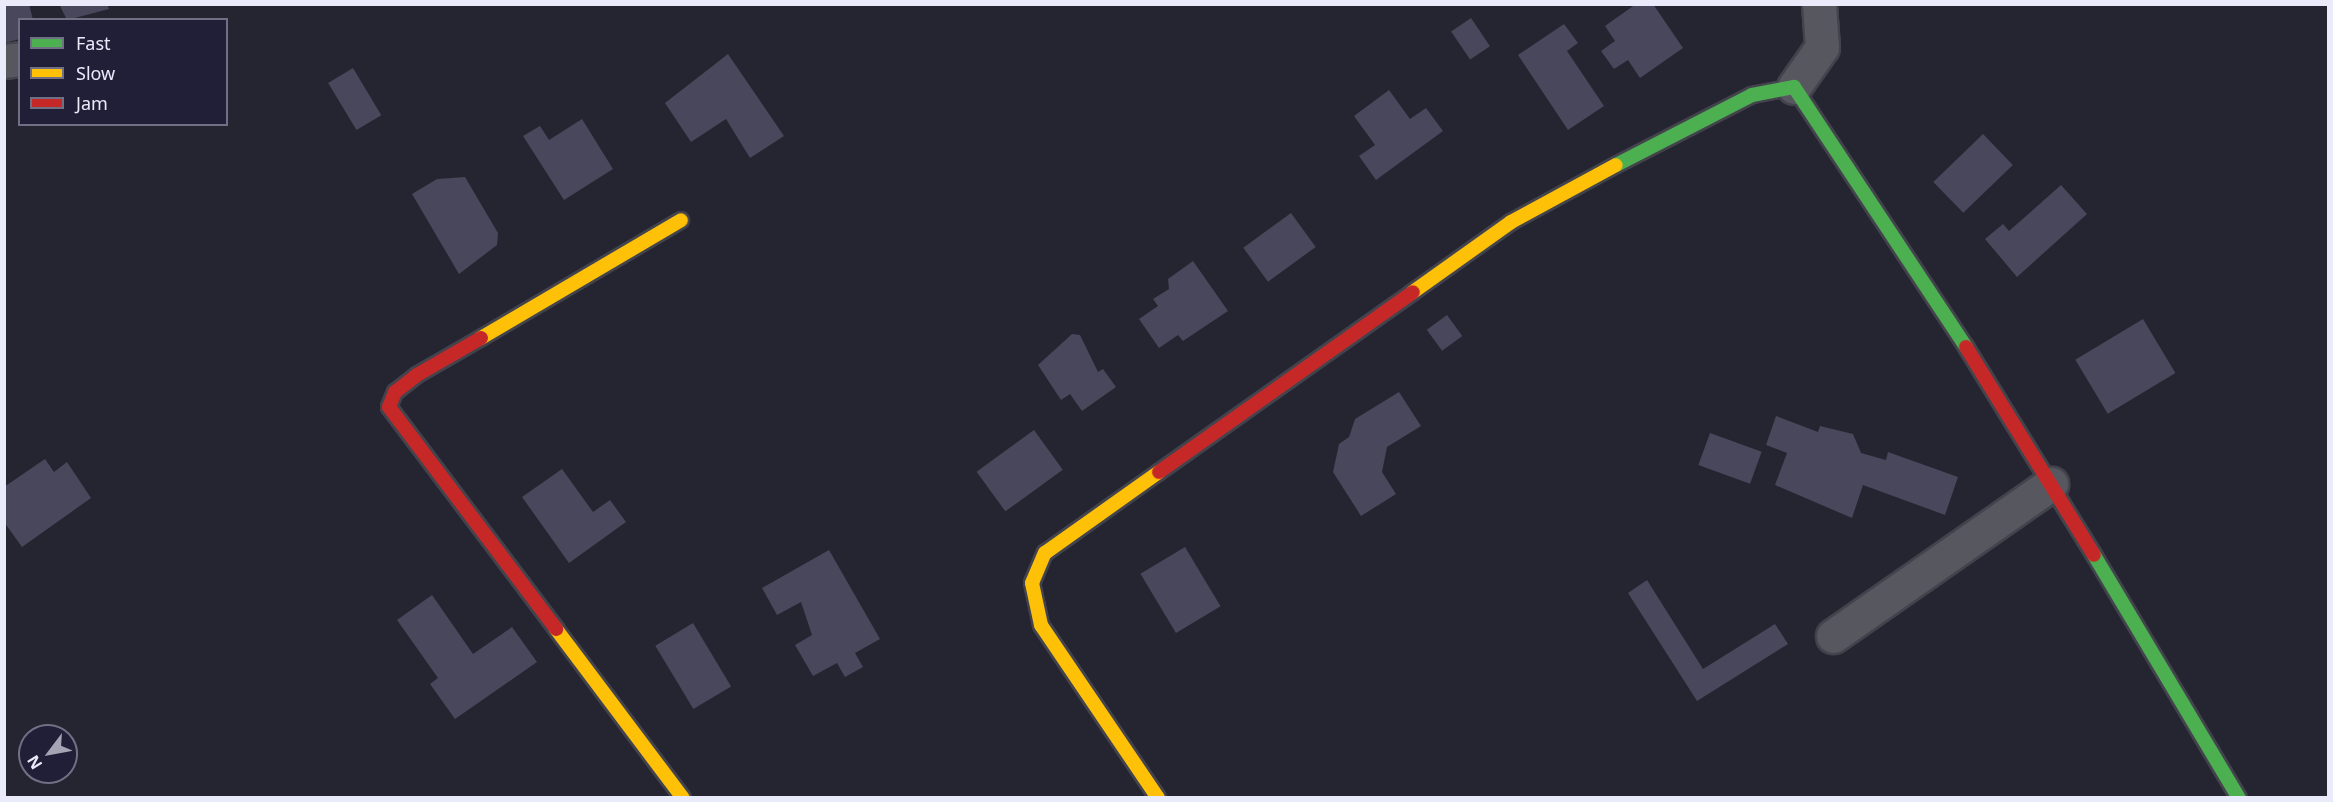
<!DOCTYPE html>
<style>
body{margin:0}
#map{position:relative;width:2333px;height:802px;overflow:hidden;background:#252531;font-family:"Noto Sans",sans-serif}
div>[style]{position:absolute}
.building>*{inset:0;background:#48475b;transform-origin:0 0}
.roads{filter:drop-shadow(2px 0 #43434d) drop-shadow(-2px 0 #43434d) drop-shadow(0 2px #43434d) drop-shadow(0 -2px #43434d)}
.street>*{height:33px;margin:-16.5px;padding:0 16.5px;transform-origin:16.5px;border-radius:16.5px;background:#575760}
.fast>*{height:14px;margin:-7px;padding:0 7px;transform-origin:7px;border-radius:7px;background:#4caf50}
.slow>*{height:14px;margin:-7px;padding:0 7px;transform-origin:7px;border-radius:7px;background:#ffc107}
.jam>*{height:14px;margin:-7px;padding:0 7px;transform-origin:7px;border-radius:7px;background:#c62828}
span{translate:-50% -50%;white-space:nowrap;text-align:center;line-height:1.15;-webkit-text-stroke:5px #201f37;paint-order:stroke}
.frame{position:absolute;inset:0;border:6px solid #e9eafa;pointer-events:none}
.legend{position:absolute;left:18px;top:18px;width:210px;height:108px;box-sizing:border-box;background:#201f37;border:2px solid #707085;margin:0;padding:8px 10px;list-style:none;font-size:18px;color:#e9eafa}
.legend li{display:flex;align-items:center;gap:12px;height:30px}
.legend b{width:30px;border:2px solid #707085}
.north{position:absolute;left:18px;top:724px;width:60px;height:60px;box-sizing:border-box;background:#201f37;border:2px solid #707085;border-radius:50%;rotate:238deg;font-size:16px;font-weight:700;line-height:24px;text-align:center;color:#e9eafa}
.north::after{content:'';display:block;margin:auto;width:21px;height:27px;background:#a4a5b4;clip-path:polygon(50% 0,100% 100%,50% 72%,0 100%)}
</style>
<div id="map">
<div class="building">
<i style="clip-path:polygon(4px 4px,29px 4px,33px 20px,20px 20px,20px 39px,4px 43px)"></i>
<i style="clip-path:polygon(59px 4px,107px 4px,109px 9px,67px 20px)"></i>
<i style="clip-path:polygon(1636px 4px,1653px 4px,1683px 48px,1640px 78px,1628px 60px,1614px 69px,1601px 51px,1615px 41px,1605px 26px)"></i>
<i style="left:1471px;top:18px;width:34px;height:24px;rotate:56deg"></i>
<i style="clip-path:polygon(1564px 24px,1578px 43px,1567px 51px,1604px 106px,1568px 130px,1518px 55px)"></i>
<i style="clip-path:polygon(728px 54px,784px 136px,750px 158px,726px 119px,691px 142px,665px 103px)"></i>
<i style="left:353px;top:68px;width:55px;height:29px;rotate:59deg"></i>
<i style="clip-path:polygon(1389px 90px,1410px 119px,1426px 108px,1443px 131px,1376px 180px,1359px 156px,1375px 145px,1354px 116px)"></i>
<i style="clip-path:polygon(582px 119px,613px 169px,564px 200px,523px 136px,540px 126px,549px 140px)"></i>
<i style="left:1983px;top:134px;width:43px;height:69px;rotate:46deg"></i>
<i style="clip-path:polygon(465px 177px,498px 233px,497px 245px,459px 274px,412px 194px,437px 179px)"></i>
<i style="clip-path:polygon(2061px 185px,2087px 214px,2017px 277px,1985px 239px,2003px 224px,2009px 231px)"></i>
<i style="left:1291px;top:213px;width:42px;height:59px;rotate:54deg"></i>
<i style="clip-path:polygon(1193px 261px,1228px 311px,1183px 341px,1178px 335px,1159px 348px,1139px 319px,1158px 306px,1153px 299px,1169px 289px,1168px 279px)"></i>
<i style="left:1447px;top:315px;width:26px;height:25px;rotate:54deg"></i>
<i style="left:2143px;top:319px;width:63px;height:79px;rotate:59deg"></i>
<i style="clip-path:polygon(1072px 334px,1080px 335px,1098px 372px,1103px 369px,1116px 387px,1082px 411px,1070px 394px,1061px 400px,1038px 365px)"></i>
<i style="clip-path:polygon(1399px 392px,1421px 426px,1387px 447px,1382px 472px,1396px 494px,1361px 516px,1333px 472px,1339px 444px,1349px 437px,1355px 419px)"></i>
<i style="clip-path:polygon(1776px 416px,1818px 432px,1820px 426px,1853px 434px,1861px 453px,1886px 460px,1888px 452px,1958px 477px,1945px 515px,1863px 485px,1852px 518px,1775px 485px,1787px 453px,1766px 445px)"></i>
<i style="left:1034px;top:430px;width:49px;height:71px;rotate:54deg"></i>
<i style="left:1710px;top:433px;width:55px;height:34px;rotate:20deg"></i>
<i style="clip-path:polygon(45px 459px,54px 472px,67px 462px,91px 498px,22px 547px,4px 522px,4px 487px)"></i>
<i style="clip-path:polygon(562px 469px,593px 512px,610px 500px,626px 522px,569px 563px,522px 497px)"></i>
<i style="left:1185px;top:547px;width:69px;height:52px;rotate:59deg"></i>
<i style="clip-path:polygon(829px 550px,880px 639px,855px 653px,863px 667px,845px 677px,837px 663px,813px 676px,795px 645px,812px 635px,801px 602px,777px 615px,762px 588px)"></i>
<i style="clip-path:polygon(1647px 580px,1703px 669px,1775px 624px,1788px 644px,1697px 701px,1628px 593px)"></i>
<i style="clip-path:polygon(432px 595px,473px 654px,512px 627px,537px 662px,455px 719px,430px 684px,438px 678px,397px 620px)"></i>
<i style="left:693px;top:623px;width:74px;height:44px;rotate:59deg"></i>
</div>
<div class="roads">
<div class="street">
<i style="left:4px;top:61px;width:16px;rotate:-7deg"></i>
<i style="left:1794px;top:87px;width:49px;rotate:-55deg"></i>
<i style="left:1822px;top:47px;width:43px;rotate:-94deg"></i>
<i style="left:1833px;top:636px;width:266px;rotate:-34.9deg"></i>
</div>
<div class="fast">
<i style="left:1616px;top:165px;width:153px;rotate:-27.2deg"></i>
<i style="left:1752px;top:95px;width:43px;rotate:-10.8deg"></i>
<i style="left:1794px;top:87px;width:312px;rotate:56.5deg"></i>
<i style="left:2094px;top:555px;width:283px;rotate:59.2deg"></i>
</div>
<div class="slow">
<i style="left:1413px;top:292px;width:120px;rotate:-35.5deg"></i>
<i style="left:1511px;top:222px;width:119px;rotate:-28.5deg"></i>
<i style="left:481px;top:338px;width:232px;rotate:-30.5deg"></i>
<i style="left:556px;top:629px;width:211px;rotate:53.1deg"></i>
<i style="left:1158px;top:798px;width:209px;rotate:-124.1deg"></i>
<i style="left:1041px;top:625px;width:43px;rotate:-102.1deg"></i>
<i style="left:1032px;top:583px;width:33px;rotate:-67deg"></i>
<i style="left:1045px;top:553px;width:140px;rotate:-35.4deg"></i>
</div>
<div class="jam">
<i style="left:481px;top:338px;width:74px;rotate:150deg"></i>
<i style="left:417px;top:375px;width:28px;rotate:142deg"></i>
<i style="left:395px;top:392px;width:16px;rotate:112deg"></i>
<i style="left:389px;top:407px;width:278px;rotate:53deg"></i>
<i style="left:1966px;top:347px;width:244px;rotate:58.4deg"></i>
<i style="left:1159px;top:472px;width:311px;rotate:-35.3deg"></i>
</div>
</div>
<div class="frame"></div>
<ul class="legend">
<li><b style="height:8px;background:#4caf50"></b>Fast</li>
<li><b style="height:8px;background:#ffc107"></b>Slow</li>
<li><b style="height:8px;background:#c62828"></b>Jam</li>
</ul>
<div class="north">N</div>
</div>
